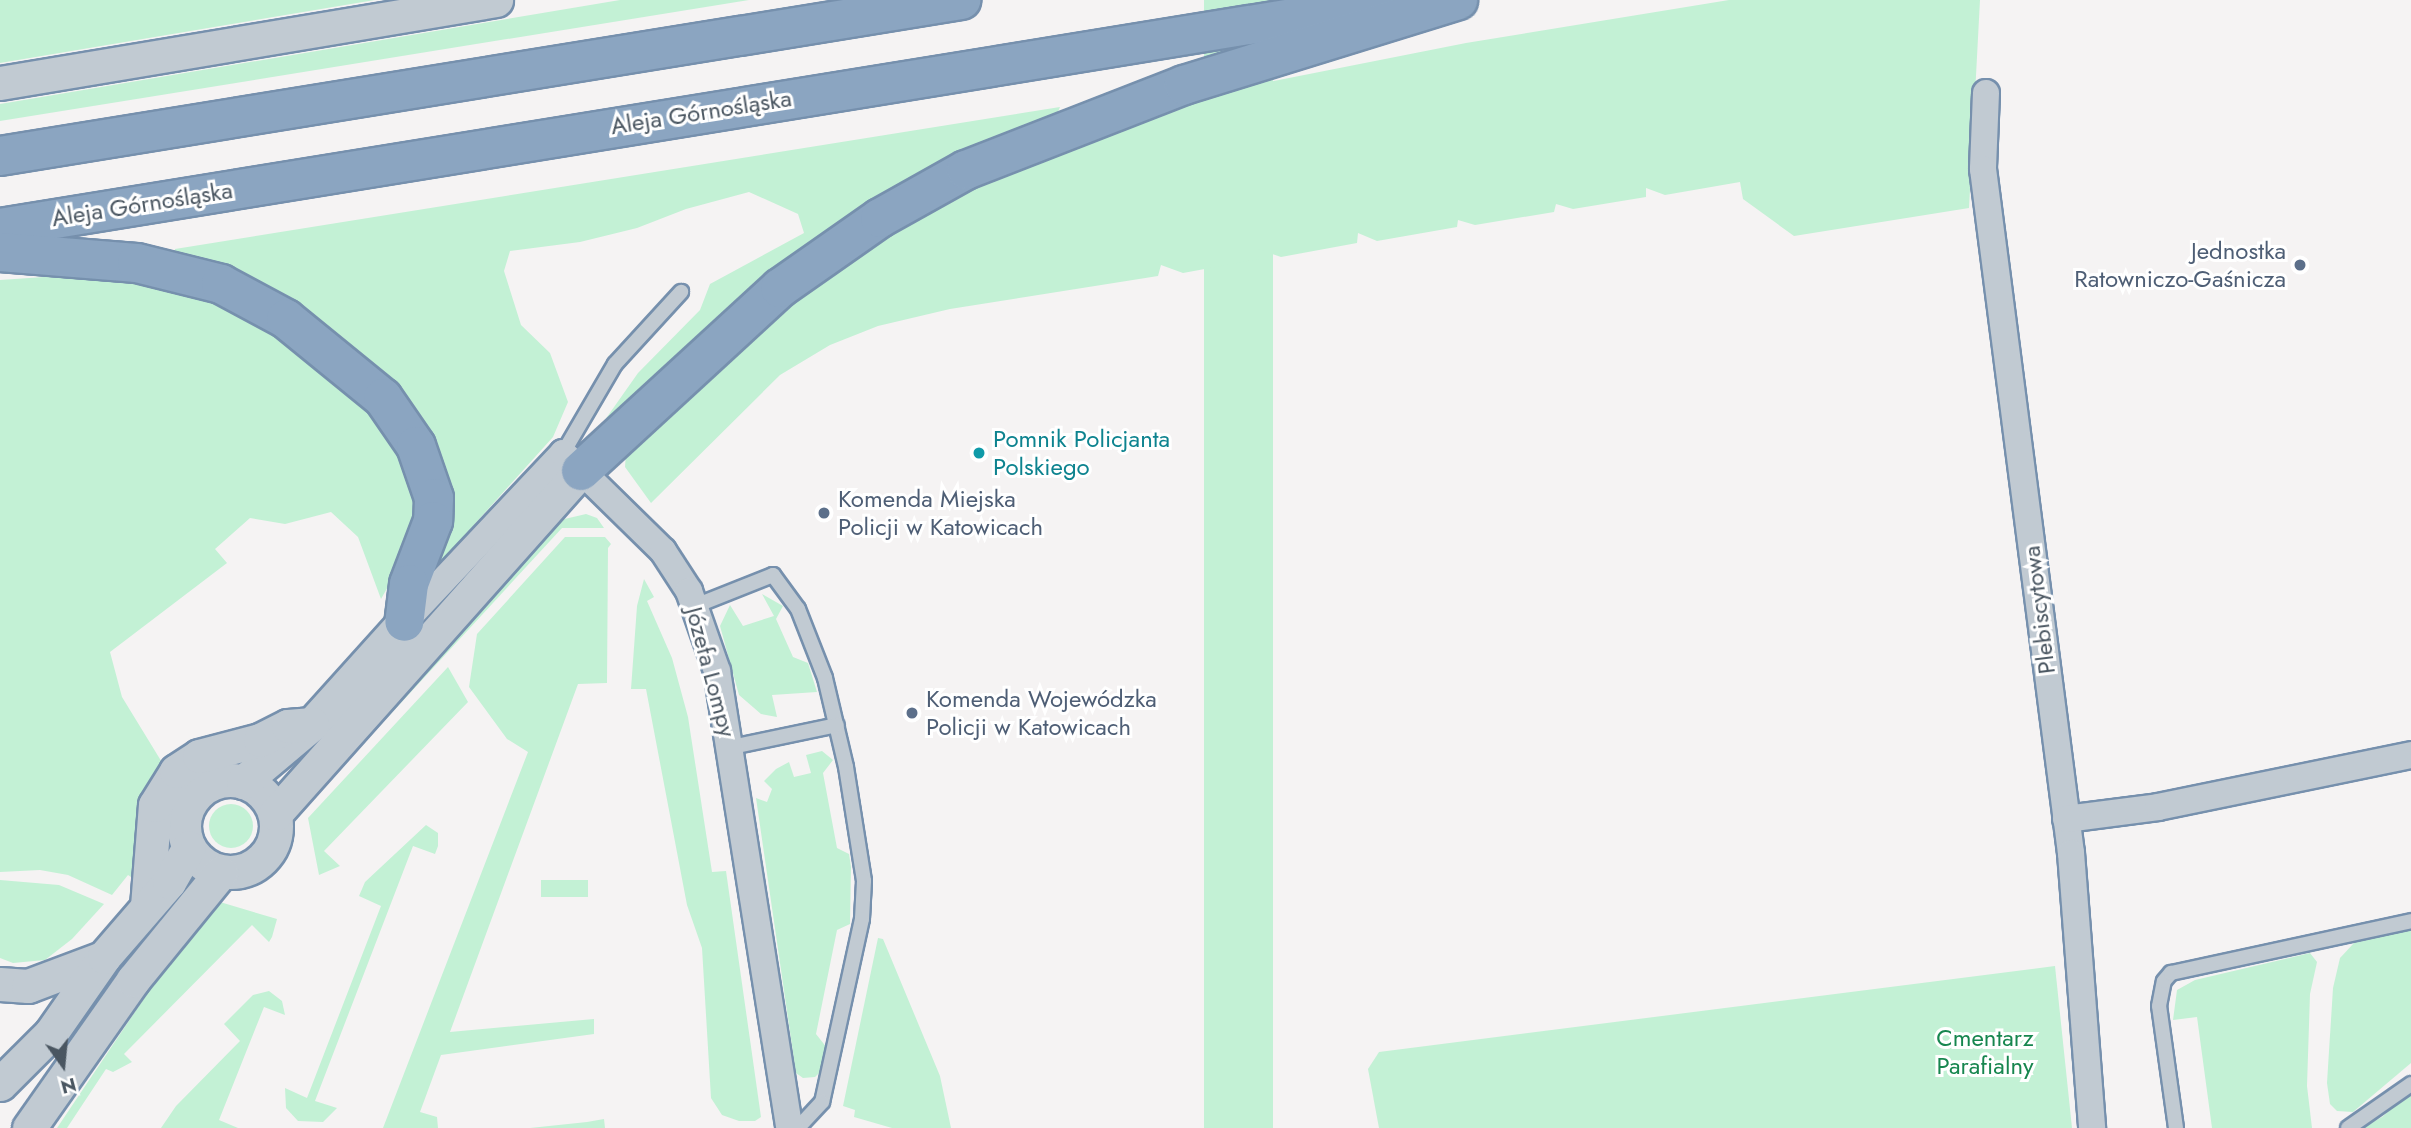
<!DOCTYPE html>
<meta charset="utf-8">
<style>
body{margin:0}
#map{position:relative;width:2411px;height:1128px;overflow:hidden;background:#f5f3f3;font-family:Jost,sans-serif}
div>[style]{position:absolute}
.green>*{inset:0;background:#c3f1d5;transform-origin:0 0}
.round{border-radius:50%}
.roads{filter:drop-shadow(2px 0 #7690ad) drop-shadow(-2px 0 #7690ad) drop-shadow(0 2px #7690ad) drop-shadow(0 -2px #7690ad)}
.service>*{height:14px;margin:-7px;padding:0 7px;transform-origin:7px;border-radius:7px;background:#c1cad2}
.minor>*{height:26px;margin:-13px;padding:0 13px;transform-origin:13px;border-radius:13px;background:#c1cad2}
.tertiary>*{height:33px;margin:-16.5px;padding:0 16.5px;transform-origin:16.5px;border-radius:16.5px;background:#c1cad2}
.tertiary>.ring{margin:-16.5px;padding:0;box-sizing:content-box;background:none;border:33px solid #c1cad2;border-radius:50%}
.motorway>*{height:38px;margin:-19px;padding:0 19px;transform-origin:19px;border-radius:19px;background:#8ba5c1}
.dots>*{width:19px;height:19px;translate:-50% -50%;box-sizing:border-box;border:4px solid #fff;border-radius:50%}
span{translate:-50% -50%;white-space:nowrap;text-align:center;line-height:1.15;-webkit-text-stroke:6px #fff;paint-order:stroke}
.street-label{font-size:24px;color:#4a5661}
.service-label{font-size:24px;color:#4e5e75}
.right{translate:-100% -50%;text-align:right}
.left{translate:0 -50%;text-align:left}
.culture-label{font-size:24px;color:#0d838f}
.park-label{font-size:24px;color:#17864f}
.north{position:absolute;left:28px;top:1030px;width:70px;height:70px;-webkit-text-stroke:5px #fff;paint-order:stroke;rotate:165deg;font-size:19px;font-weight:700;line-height:28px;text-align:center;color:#4a5661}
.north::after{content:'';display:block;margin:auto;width:24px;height:32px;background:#4a5661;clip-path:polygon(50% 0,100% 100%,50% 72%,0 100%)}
</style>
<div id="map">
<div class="green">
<i style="clip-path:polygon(0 0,375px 0,0 63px)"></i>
<i style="clip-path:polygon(620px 0,749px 0,0 121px,0 104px)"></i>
<i style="left:1204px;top:0;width:69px;height:1220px"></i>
<i style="clip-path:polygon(1729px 0,1980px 0,1969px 208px,1794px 236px,1743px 199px,1740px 182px,1665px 195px,1646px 188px,1646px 197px,1573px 209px,1556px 204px,1554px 212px,1475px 225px,1458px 220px,1457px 227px,1377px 241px,1358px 233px,1357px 243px,1281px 257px,1258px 249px,1259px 259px,1183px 273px,1161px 265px,1158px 276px,950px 309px,878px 326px,830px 345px,780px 375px,651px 503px,625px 467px,626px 453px,756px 326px,870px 244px,1011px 167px,1146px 114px,1259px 84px,1466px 43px)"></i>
<i style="clip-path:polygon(1060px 107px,1057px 114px,961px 156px,813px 244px,737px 301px,665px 365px,588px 444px,638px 373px,700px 310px,710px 284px,804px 233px,798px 214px,749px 192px,686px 209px,637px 228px,580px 242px,510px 251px,504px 271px,521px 325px,550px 353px,568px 402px,553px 437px,436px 567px,436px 451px,175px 253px,175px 249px)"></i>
<i style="clip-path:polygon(44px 277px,125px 278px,220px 302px,280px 335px,381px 423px,410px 472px,418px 515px,406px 555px,381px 599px,358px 537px,331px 512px,285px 524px,250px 518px,215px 549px,227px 563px,110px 652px,122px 697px,163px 764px,134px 879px,128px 875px,112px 895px,68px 875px,40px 870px,0 872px,0 280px)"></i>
<i style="clip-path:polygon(586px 514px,597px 518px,604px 528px,562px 528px,305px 807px,304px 798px,556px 521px)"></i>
<i style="clip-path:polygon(565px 537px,605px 537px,611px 544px,608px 548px,607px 683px,578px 684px,450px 1032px,594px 1019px,594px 1034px,441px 1055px,420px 1112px,437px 1117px,438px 1128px,383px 1128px,528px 752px,507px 739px,469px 687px,477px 634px)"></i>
<i style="clip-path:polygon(644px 579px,654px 597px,647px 601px,672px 658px,688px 717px,712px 872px,726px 871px,761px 1117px,755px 1121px,739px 1121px,722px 1115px,711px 1098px,702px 948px,687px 905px,646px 689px,631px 689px,637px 606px)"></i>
<i style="clip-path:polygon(762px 594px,783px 606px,776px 619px,793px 657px,808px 663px,817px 692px,772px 695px,777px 717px,761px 714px,739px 695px,720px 626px,730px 605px,743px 626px,774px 616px)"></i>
<i style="clip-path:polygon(448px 667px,468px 702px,324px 851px,340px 866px,319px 875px,308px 818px)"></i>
<i style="clip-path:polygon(822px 751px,833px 760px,823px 773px,837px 848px,849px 854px,851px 867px,850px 924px,837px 930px,816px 1034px,827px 1048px,821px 1071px,815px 1077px,803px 1078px,796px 1073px,756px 798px,767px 802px,772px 789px,764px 781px,776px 769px,789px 762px,794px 777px,811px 773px,806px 755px)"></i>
<i class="round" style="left:209px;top:804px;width:44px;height:44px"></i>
<i style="clip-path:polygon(426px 825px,438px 833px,438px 846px,435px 854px,413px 846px,315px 1101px,337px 1108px,323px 1122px,298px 1121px,286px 1108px,285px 1088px,307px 1098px,381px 906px,359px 896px,365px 882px)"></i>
<i style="clip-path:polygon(0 880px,59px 885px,104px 904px,72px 939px,45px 960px,13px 963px,0 958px)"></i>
<i style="left:541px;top:880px;width:47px;height:17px"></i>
<i style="clip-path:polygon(220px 902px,277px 919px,272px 937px,269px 942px,252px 925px,124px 1054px,132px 1062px,113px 1072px,106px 1069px,67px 1128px,57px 1128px,149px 991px)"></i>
<i style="clip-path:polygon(2411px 929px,2411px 1063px,2353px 1112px,2337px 1111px,2330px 1104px,2327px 1083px,2333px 988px,2340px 958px,2354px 943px)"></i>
<i style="clip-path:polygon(878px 938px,883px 939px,940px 1076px,951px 1128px,892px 1128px,854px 1117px,855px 1110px,843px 1106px)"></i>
<i style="clip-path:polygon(2310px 953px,2317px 962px,2310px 994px,2307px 1086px,2312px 1128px,2212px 1128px,2197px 1017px,2173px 1020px,2177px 990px,2195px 980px)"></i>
<i style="clip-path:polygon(2055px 966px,2072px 1128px,1379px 1128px,1368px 1069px,1379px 1052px)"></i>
<i style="clip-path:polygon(269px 991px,282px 1001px,285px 1015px,264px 1007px,219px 1120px,238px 1128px,161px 1128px,176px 1106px,240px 1041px,224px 1024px,253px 995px)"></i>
<i style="clip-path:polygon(2411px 1092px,2411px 1128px,2362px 1128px,2382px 1117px)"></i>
<i style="clip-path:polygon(604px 1119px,605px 1128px,530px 1128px,587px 1122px)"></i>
</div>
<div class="roads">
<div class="service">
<i style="left:563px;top:453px;width:103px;rotate:-59.7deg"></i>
<i style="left:615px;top:364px;width:98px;rotate:-47.5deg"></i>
<i style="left:695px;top:606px;width:84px;rotate:-21.7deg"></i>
<i style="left:773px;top:575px;width:42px;rotate:53.7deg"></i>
<i style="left:798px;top:609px;width:74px;rotate:68.6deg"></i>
<i style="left:825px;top:678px;width:91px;rotate:76.7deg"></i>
<i style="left:846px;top:767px;width:115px;rotate:81deg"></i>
<i style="left:864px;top:881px;width:38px;rotate:93deg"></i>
<i style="left:862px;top:919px;width:187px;rotate:102.3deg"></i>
<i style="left:822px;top:1102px;width:35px;rotate:133deg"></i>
<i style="left:732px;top:747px;width:107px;rotate:-11.8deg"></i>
<i style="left:2176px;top:1128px;width:123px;rotate:-97.9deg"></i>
<i style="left:2159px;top:1006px;width:25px;rotate:-79deg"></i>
<i style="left:2164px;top:981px;width:11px;rotate:-49deg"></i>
<i style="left:2171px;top:973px;width:246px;rotate:-12.2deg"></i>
<i style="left:2348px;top:1128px;width:77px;rotate:-34.9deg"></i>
</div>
<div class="minor">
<i style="left:1986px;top:93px;width:76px;rotate:92.3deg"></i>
<i style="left:1983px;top:169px;width:690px;rotate:82.67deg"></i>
<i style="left:2071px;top:853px;width:276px;rotate:85.6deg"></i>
<i style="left:404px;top:622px;width:232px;rotate:-46.7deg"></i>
<i style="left:563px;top:453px;width:140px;rotate:44.4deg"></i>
<i style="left:663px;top:551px;width:48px;rotate:57deg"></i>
<i style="left:689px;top:591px;width:85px;rotate:70.7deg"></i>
<i style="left:717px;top:671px;width:463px;rotate:81deg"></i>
<i style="left:2066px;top:819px;width:93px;rotate:-7.4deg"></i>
<i style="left:2158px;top:807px;width:258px;rotate:-11.6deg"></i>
</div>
<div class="tertiary">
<i style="left:0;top:83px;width:503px;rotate:-9.5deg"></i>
<i class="ring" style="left:184px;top:780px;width:59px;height:59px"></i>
<i style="left:243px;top:782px;width:90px;rotate:-40deg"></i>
<i style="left:312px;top:724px;width:137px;rotate:-48deg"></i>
<i style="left:275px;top:814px;width:460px;rotate:-48.3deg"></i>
<i style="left:147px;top:906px;width:101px;rotate:-85.5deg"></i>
<i style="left:155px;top:805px;width:40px;rotate:-58deg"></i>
<i style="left:176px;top:771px;width:27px;rotate:-33deg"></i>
<i style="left:199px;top:756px;width:63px;rotate:-14.7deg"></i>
<i style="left:260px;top:740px;width:31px;rotate:-27deg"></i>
<i style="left:288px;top:726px;width:24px;rotate:-5deg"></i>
<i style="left:0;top:984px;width:28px;rotate:4deg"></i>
<i style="left:28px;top:986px;width:79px;rotate:-20.7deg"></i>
<i style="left:0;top:1084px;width:72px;rotate:-45deg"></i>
<i style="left:51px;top:1033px;width:93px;rotate:-55.1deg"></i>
<i style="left:104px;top:957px;width:99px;rotate:-49.1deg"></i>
<i style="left:169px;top:882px;width:40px;rotate:-60.3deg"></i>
<i style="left:29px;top:1128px;width:181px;rotate:-54.9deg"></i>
<i style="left:133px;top:980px;width:139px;rotate:-50.8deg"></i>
</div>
<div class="motorway">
<i style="left:0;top:156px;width:974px;rotate:-9.22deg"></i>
<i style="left:0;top:228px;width:1421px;rotate:-9.23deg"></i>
<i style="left:0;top:252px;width:137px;rotate:4.6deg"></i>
<i style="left:137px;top:263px;width:87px;rotate:14deg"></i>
<i style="left:221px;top:284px;width:74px;rotate:28.3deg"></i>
<i style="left:286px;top:319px;width:125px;rotate:39.2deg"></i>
<i style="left:383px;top:398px;width:58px;rotate:55.5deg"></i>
<i style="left:416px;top:446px;width:55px;rotate:70.9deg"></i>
<i style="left:434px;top:498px;width:23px;rotate:92deg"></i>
<i style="left:433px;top:521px;width:67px;rotate:110.9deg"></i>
<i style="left:409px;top:584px;width:38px;rotate:97deg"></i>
<i style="left:581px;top:471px;width:270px;rotate:-42.6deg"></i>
<i style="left:780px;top:288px;width:122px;rotate:-35deg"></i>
<i style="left:880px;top:218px;width:98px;rotate:-29.2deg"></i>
<i style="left:966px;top:170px;width:234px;rotate:-21.3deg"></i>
<i style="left:1184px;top:85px;width:287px;rotate:-17.2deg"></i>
</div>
</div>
<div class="dots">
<i style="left:2300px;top:265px;background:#5c6f8a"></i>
<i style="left:979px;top:453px;background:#0f9aa8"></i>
<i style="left:824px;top:513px;background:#5c6f8a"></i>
<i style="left:912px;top:713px;background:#5c6f8a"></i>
</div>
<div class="street-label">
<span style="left:701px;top:112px;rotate:-9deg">Aleja Górnośląska</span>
<span style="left:142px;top:204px;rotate:-9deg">Aleja Górnośląska</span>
<span style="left:2039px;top:610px;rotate:-97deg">Plebiscytowa</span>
<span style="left:711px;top:672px;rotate:75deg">Józefa Lompy</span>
</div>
<div class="service-label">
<span class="right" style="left:2286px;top:265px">Jednostka<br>Ratowniczo-Gaśnicza</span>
<span class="left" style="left:838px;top:513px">Komenda Miejska<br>Policji w Katowicach</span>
<span class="left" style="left:926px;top:713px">Komenda Wojewódzka<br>Policji w Katowicach</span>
</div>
<div class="culture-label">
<span class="left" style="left:993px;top:453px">Pomnik Policjanta<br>Polskiego</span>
</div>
<div class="park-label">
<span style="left:1985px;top:1052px">Cmentarz<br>Parafialny</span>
</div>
<div class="north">N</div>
</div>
